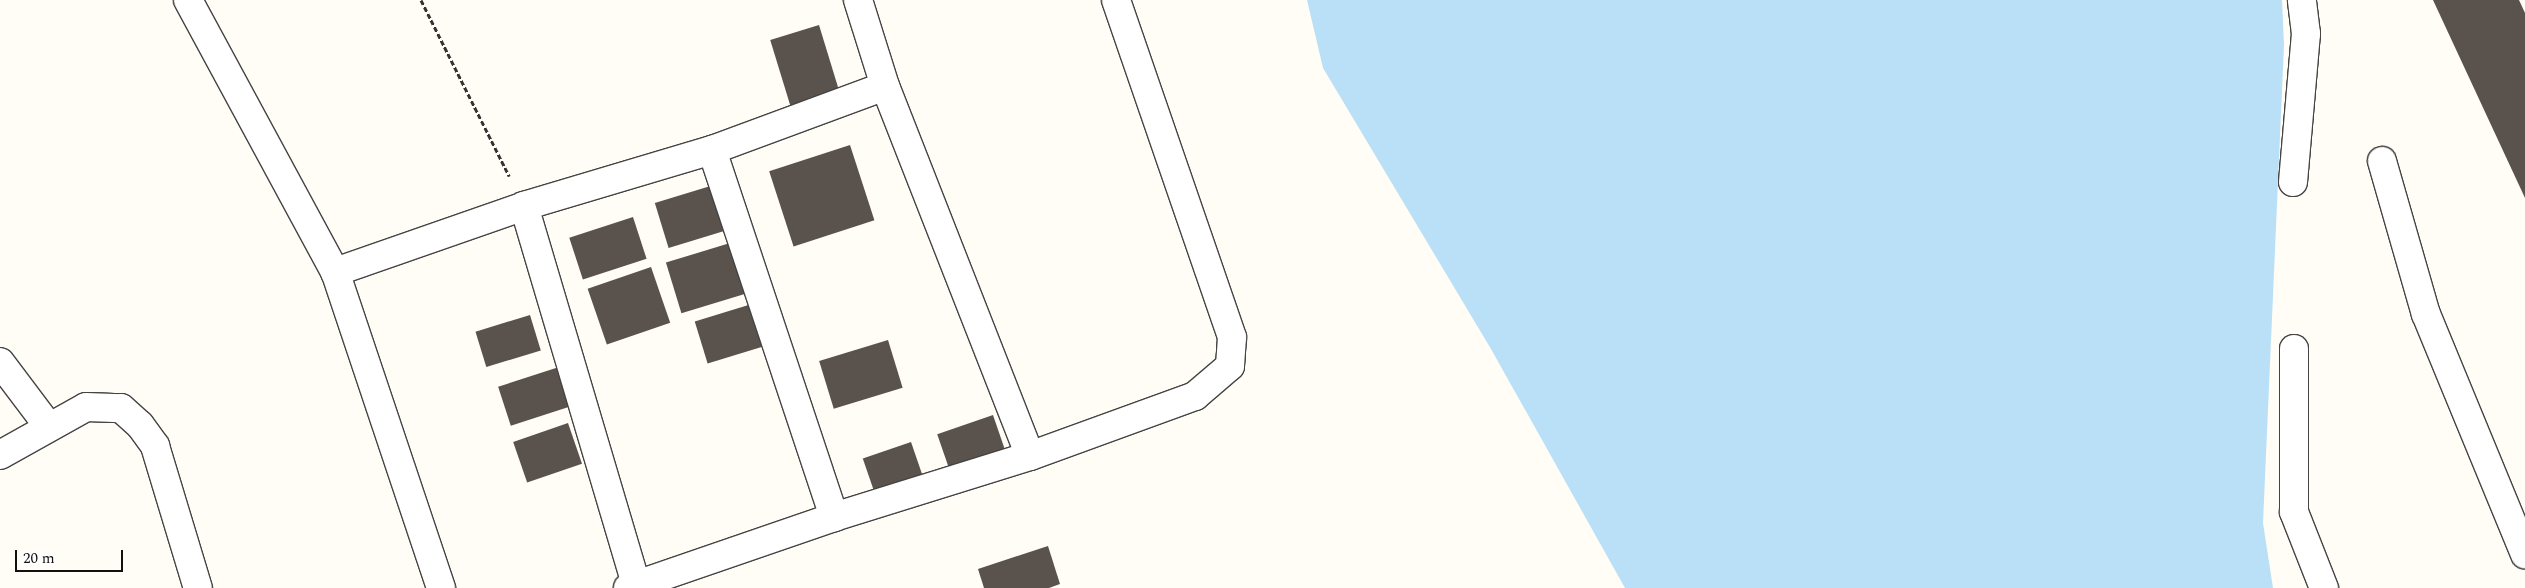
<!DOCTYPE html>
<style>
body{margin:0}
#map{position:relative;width:2525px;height:588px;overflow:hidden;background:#fffdf5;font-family:Spectral,serif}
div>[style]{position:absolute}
.water>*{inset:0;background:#b9e0f7}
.building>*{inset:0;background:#5a524d;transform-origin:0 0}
.path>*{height:3px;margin-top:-1.5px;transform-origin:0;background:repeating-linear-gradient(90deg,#333 0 5px,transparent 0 7.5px)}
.roads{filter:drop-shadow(1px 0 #444) drop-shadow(-1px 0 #444) drop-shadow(0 1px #444) drop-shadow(0 -1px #444)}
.street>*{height:28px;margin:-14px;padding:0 14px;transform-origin:14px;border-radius:14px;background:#fff}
span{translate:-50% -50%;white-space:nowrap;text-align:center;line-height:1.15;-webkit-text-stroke:5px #fff;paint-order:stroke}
.scale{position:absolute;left:15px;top:550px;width:108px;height:22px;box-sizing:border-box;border:2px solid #111;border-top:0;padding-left:6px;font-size:15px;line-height:18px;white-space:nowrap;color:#111;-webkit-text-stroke:4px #fff;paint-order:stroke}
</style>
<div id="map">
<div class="water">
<i style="clip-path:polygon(1307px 0,2282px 0,2284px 45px,2263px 523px,2273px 588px,1625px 588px,1491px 349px,1323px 68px)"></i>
</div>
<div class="building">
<i style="clip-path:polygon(2433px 0,2519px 0,2525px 13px,2525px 198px)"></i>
<i style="left:819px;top:25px;width:73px;height:51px;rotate:73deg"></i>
<i style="left:850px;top:145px;width:79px;height:85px;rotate:72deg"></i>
<i style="left:717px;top:184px;width:47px;height:65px;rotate:73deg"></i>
<i style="left:633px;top:217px;width:44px;height:67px;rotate:72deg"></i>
<i style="left:730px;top:243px;width:53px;height:67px;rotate:73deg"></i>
<i style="left:651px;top:267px;width:59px;height:67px;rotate:71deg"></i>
<i style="left:755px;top:303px;width:44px;height:63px;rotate:73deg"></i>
<i style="left:530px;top:315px;width:37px;height:57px;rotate:73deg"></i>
<i style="left:888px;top:340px;width:50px;height:72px;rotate:73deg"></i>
<i style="left:559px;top:367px;width:41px;height:64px;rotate:72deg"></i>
<i style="left:993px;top:415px;width:39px;height:59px;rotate:71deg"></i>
<i style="left:568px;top:423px;width:43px;height:58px;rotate:71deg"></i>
<i style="left:911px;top:442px;width:37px;height:51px;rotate:71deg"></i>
<i style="clip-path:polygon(1048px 546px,1060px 584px,1049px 588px,984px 588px,978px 569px)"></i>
</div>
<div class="path">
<i style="left:421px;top:0;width:197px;rotate:63.4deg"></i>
</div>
<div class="roads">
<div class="street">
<i style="left:188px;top:0;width:309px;rotate:61.6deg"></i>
<i style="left:858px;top:0;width:90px;rotate:72.6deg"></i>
<i style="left:885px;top:86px;width:397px;rotate:68.6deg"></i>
<i style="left:712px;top:150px;width:387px;rotate:71.6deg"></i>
<i style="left:2382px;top:161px;width:159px;rotate:74deg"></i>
<i style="left:2426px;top:314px;width:260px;rotate:67.6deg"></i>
<i style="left:2293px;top:182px;width:149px;rotate:-85deg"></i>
<i style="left:2306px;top:34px;width:34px;rotate:-97deg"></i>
<i style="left:524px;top:206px;width:395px;rotate:73.5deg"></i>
<i style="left:2294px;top:349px;width:163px;rotate:90deg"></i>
<i style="left:2294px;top:512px;width:82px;rotate:68.5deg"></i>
<i style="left:0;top:362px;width:81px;rotate:53deg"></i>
<i style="left:0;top:455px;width:98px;rotate:-29.2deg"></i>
<i style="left:86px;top:407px;width:35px;rotate:2deg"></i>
<i style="left:121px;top:408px;width:25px;rotate:42deg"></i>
<i style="left:140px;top:425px;width:26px;rotate:54deg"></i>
<i style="left:155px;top:446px;width:148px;rotate:73.2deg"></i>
<i style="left:441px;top:588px;width:333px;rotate:-108.5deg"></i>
<i style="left:335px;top:272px;width:200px;rotate:-19.2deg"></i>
<i style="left:524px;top:206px;width:196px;rotate:-16.6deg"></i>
<i style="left:712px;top:150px;width:184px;rotate:-20.3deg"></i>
<i style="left:628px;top:588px;width:218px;rotate:-19deg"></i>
<i style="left:834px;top:517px;width:205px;rotate:-17.3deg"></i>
<i style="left:1030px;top:456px;width:176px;rotate:-20deg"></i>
<i style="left:1195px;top:396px;width:46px;rotate:-40.6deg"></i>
<i style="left:1230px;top:366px;width:29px;rotate:-86deg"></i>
<i style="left:1232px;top:337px;width:356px;rotate:-109deg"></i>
</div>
</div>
<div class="scale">20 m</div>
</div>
